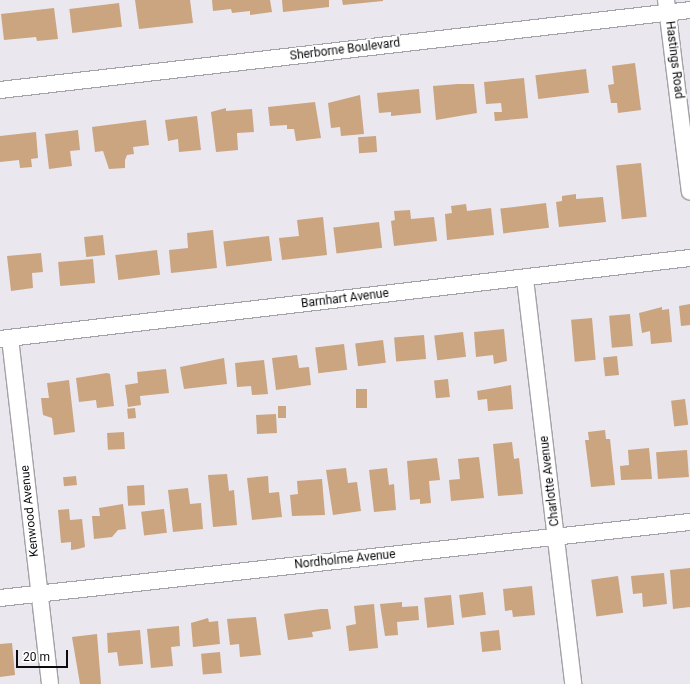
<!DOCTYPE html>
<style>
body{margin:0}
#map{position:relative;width:690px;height:684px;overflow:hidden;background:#eae7ee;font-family:Roboto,sans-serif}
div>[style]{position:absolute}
.building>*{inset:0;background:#cba480;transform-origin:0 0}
.roads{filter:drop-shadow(1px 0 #a4a1a7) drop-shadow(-1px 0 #a4a1a7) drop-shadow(0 1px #a4a1a7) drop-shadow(0 -1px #a4a1a7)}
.minor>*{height:16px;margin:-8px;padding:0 8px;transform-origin:8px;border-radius:8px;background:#fff}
span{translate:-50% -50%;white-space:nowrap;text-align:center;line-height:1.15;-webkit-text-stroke:3.5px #fff;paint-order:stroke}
.street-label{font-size:12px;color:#0c0b0e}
.scale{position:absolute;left:16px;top:650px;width:52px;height:18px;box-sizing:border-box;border:2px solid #0c0b0e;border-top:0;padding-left:5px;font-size:12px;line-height:14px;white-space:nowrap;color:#0c0b0e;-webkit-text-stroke:3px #fff;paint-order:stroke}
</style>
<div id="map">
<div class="building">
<i style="clip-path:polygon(135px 0,190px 0,193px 23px,139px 29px)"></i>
<i style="clip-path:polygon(212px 0,270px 0,272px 12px,250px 15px,250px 11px,232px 13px,231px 9px,213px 11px)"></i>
<i style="clip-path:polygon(282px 0,329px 0,329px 7px,283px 12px)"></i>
<i style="clip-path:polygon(342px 0,383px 0,383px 1px,343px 5px)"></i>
<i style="left:119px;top:3px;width:24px;height:50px;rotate:83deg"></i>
<i style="clip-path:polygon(54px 8px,58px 39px,37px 41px,36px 37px,4px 40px,1px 14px)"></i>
<i style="clip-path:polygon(635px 63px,641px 110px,618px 113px,617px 103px,611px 103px,608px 85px,614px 84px,612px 66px)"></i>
<i style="left:586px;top:69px;width:24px;height:51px;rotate:83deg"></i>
<i style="clip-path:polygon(524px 78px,528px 118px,495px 121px,494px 112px,502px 112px,501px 103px,486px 104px,484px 82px)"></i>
<i style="clip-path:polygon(458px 84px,474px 84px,477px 113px,436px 120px,433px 86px)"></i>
<i style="clip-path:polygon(419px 89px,421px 113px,391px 116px,391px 112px,379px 113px,377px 93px)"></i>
<i style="clip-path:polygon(360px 95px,364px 134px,341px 136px,340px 127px,331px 128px,328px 103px)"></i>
<i style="clip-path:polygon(315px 102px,321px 138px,296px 141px,294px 129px,287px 129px,287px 125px,270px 126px,268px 107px)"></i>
<i style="clip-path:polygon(226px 108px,226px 111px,252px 109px,254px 132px,237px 133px,238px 150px,216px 152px,211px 112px)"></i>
<i style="clip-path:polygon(197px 116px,201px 150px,179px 152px,178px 139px,168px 141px,165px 120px)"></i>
<i style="clip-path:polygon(146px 120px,149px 145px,133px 147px,134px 154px,127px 155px,125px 160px,125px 168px,109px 169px,103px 151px,95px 152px,92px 127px)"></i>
<i style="clip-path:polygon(78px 130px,80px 150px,70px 151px,72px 166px,49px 169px,45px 134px)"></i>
<i style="clip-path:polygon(36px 132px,38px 158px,31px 159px,32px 167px,20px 168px,19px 160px,0 162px,0 136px)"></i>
<i style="left:376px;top:136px;width:16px;height:18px;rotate:86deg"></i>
<i style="left:641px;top:163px;width:54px;height:25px;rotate:84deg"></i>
<i style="clip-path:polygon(576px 194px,576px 199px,603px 197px,606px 222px,559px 227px,556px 202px,562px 201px,562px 196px)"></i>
<i style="left:546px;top:203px;width:25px;height:46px;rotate:83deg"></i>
<i style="clip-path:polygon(466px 204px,467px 211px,491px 208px,494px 235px,447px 240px,445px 214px,452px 213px,451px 206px)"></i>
<i style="clip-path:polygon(410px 210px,411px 219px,434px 217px,437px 241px,394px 246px,391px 221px,395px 220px,394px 211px)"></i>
<i style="clip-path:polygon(323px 217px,327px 255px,282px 260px,279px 238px,299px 236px,297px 220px)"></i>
<i style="left:379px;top:222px;width:26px;height:46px;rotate:83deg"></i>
<i style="clip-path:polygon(213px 230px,217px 268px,171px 273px,169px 250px,188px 248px,187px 233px)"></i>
<i style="left:103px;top:235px;width:20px;height:19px;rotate:84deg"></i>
<i style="left:269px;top:236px;width:25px;height:46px;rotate:83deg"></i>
<i style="left:157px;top:250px;width:25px;height:42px;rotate:83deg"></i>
<i style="clip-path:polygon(41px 253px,43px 272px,32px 273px,33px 288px,11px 291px,7px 256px)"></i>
<i style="left:93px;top:259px;width:24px;height:35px;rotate:85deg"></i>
<i style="clip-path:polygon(690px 304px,690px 325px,681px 326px,679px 306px)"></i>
<i style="clip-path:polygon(662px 307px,662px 310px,669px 309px,672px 342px,651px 344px,650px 331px,642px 333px,639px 313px)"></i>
<i style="left:630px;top:314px;width:32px;height:21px;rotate:85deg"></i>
<i style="left:592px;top:318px;width:42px;height:21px;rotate:85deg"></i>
<i style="clip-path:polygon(504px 329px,507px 361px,494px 364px,493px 355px,476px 357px,474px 332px)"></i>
<i style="left:463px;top:332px;width:25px;height:29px;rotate:83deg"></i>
<i style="left:424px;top:335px;width:24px;height:30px;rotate:85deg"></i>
<i style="left:383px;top:340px;width:23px;height:28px;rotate:83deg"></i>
<i style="left:344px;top:344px;width:26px;height:29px;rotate:83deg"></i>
<i style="clip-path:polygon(297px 355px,299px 368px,309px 367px,311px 385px,276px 390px,272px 358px)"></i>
<i style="left:617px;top:356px;width:19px;height:14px;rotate:84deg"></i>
<i style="clip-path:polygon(224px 358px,227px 384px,184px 389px,180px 367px)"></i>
<i style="clip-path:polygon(264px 360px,268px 394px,252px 395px,251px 386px,237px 387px,235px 363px)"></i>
<i style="clip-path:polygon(166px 369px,169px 393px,140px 396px,141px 405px,128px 407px,125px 385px,138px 383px,137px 372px)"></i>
<i style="clip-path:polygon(107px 373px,110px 374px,114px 406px,97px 408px,96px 400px,79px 402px,76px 378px)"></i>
<i style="left:448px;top:379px;width:18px;height:14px;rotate:84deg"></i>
<i style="clip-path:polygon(69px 380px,75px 432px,54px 435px,52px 418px,43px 415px,41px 398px,49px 398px,47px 383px)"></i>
<i style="clip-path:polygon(511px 385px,513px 409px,488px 411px,487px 399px,478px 400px,477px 391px)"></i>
<i style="left:356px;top:389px;width:11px;height:19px"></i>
<i style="left:685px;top:399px;width:26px;height:14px;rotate:83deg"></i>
<i style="left:278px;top:406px;width:8px;height:12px"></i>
<i style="left:135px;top:408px;width:10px;height:8px;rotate:84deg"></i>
<i style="left:276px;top:414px;width:19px;height:20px;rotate:87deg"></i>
<i style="clip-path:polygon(605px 430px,606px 439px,610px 439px,615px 485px,591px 487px,585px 440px,589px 440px,588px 432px)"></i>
<i style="left:124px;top:432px;width:17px;height:17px;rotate:87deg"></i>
<i style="clip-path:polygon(512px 442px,514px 459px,519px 458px,523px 494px,498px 496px,493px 444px)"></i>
<i style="clip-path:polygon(649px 448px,652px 479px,621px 480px,620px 466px,629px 465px,628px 450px)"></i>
<i style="left:687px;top:450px;width:27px;height:31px;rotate:86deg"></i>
<i style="clip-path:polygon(479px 457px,484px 498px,451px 501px,449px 480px,460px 479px,458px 459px)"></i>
<i style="clip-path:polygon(437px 458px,440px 480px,429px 481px,431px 503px,420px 504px,420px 499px,410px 500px,407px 461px)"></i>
<i style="clip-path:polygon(346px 468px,348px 483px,357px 482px,361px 511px,333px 515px,326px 470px)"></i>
<i style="clip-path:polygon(387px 468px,389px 485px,394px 484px,396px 510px,374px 512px,369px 470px)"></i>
<i style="clip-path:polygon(227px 474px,229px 491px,234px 490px,237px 525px,213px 527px,208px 475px)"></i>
<i style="left:76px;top:476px;width:9px;height:13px;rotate:84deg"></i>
<i style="clip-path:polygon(268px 476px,269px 493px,279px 492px,282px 517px,252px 520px,247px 478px)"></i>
<i style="clip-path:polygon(322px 479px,325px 515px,292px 516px,290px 495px,298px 494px,297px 481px)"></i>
<i style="left:144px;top:485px;width:20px;height:17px;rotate:87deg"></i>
<i style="clip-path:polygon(188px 488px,190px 504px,201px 503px,203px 529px,173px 532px,168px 490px)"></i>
<i style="clip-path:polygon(123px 504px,126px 529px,118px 530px,112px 537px,94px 539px,92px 516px,100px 516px,99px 508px)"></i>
<i style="clip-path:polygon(69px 509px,70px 520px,82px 519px,85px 547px,78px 549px,71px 550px,71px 542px,61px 543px,58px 510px)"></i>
<i style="left:164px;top:509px;width:24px;height:23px;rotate:83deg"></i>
<i style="clip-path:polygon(690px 568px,690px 607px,673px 609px,670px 570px)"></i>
<i style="clip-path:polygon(664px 573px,667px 604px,643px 607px,642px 593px,633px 594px,631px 576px)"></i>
<i style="left:618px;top:576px;width:37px;height:27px;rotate:82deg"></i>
<i style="clip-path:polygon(532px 586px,535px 615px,513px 617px,512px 610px,505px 611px,503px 589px)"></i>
<i style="left:483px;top:592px;width:23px;height:24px;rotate:83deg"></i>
<i style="left:451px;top:595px;width:30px;height:27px;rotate:84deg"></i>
<i style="clip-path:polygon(402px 602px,402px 607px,418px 606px,419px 620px,397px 622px,398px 635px,385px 636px,380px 604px)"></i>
<i style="clip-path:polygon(374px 604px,378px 648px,349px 651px,346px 626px,356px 624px,354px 606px)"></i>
<i style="clip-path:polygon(321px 609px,328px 609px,331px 629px,312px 632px,313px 637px,288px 640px,284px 614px)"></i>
<i style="clip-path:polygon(256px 617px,261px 655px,240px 657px,239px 644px,230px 645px,227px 619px)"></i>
<i style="clip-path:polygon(208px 618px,209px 622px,218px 621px,220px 644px,193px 647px,191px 623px)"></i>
<i style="clip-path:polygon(179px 626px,180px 646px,171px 647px,173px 666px,151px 668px,147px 629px)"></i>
<i style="clip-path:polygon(140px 630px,143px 664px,119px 666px,117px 652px,108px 653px,107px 633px)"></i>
<i style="left:499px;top:630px;width:20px;height:19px;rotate:84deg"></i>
<i style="clip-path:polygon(97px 634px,101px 684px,80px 684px,72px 637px)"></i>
<i style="clip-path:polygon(12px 643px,15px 675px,0 677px,0 644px)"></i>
<i style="left:220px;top:652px;width:21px;height:19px;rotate:85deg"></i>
</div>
<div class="roads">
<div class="minor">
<i style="left:666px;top:0;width:193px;rotate:82.9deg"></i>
<i style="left:0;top:90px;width:695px;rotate:-6.61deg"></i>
<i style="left:525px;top:279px;width:408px;rotate:83.2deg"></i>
<i style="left:10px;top:338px;width:348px;rotate:83.4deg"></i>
<i style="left:0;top:339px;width:695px;rotate:-6.7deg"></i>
<i style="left:0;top:598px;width:694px;rotate:-6.29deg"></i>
</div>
</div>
<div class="street-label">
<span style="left:345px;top:50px;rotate:-7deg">Sherborne Boulevard</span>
<span style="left:674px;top:60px;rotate:83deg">Hastings Road</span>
<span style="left:345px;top:299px;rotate:-7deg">Barnhart Avenue</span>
<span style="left:550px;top:481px;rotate:-97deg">Charlotte Avenue</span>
<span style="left:30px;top:511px;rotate:-96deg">Kenwood Avenue</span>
<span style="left:345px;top:560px;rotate:-6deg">Nordholme Avenue</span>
</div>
<div class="scale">20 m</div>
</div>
